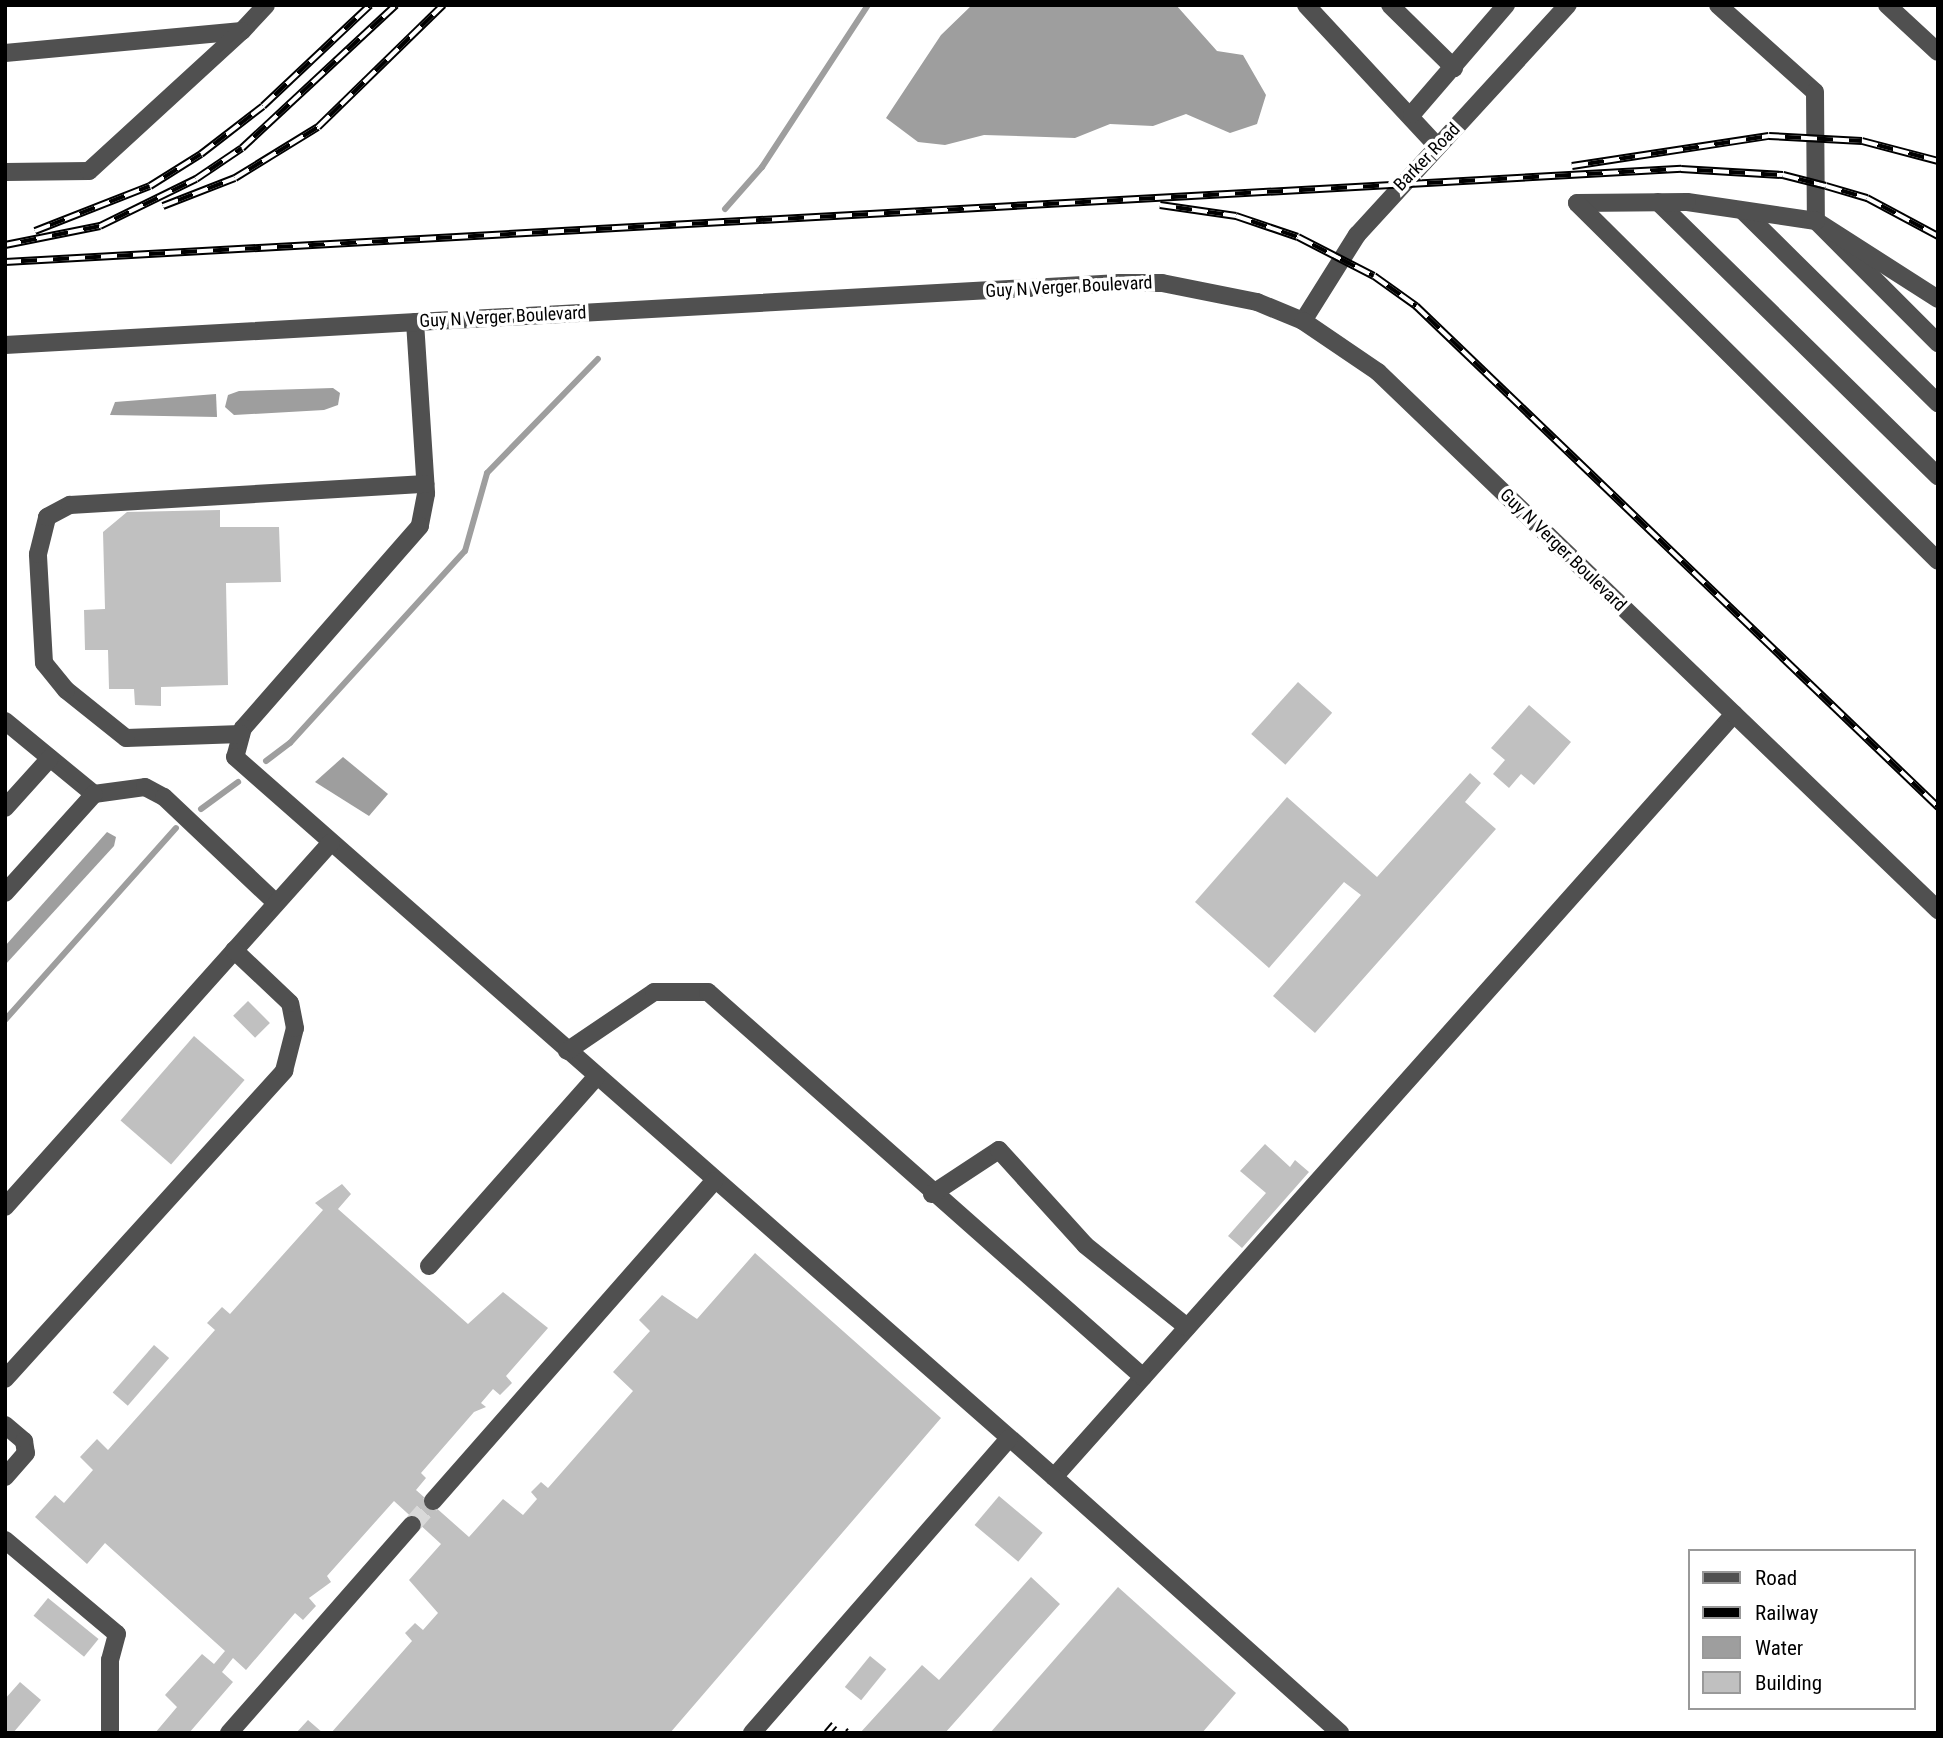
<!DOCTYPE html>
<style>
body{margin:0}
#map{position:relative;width:1943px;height:1738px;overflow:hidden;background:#fff;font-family:"Roboto Condensed",sans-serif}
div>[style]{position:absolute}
.water>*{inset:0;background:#9e9e9e}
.stream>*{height:6px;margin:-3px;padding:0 3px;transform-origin:3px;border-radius:3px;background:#9e9e9e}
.building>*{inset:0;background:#c0c0c0;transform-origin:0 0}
.minor-tunnel>*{height:18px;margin-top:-9px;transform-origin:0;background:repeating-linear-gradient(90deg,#d9d9d9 0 18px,transparent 0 27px)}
.minor>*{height:18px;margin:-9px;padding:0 9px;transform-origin:9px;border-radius:9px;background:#505050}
.rail>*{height:8px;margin-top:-4px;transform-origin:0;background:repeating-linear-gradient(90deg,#fff 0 16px,#000 0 32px);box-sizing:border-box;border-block:2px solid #000}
span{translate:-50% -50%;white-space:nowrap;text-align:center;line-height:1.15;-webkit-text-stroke:7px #fff;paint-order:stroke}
.street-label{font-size:18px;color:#000}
.frame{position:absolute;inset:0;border:7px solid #000;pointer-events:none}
.legend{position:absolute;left:1688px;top:1549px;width:228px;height:161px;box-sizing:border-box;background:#fff;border:2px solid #999;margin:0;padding:9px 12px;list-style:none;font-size:21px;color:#000}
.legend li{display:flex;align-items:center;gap:14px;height:35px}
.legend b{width:35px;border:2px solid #999}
</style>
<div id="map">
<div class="water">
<i style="clip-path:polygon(972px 5px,1176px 5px,1217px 51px,1243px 55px,1266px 95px,1257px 124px,1230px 133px,1186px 114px,1153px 126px,1110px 124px,1075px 138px,984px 135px,945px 145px,918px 142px,886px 118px,941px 35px)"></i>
<i style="clip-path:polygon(333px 388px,340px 393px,338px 405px,324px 410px,234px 415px,225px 407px,228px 395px,239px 391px)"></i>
<i style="clip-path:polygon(216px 394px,217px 417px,110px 415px,115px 402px)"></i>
<i style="clip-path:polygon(343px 757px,388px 794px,369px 816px,315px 782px)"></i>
<i style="clip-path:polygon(107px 832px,116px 837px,114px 846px,5px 965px,5px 946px)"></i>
</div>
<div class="stream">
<i style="left:725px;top:209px;width:56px;rotate:-48.6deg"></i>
<i style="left:762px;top:167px;width:194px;rotate:-56.8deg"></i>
<i style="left:266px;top:761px;width:30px;rotate:-37deg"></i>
<i style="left:290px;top:743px;width:260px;rotate:-47.7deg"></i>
<i style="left:465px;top:551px;width:81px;rotate:-74.2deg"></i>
<i style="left:487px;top:473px;width:159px;rotate:-45.8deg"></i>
<i style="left:201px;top:809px;width:46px;rotate:-36.1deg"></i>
<i style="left:5px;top:1020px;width:257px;rotate:-48.3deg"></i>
</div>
<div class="building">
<i style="clip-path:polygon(220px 510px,220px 527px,279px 527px,281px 582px,226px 583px,228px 685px,161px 687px,161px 706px,135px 705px,134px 689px,109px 689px,108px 650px,85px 650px,84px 610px,105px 609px,103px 532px,127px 512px)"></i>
<i style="left:1298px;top:682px;width:46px;height:70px;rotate:42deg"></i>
<i style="clip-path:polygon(1529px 705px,1571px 742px,1534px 785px,1521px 774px,1509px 788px,1493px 774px,1505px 760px,1491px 748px)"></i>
<i style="clip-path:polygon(1470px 773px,1481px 783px,1465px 802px,1496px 829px,1315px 1033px,1273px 996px,1361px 895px,1344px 882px,1269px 968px,1195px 902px,1287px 797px,1377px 877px)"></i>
<i style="left:248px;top:1001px;width:31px;height:21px;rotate:45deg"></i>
<i style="left:194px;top:1036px;width:67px;height:112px;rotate:41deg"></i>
<i style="clip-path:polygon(1265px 1144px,1290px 1167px,1295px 1160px,1309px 1172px,1242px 1248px,1228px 1236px,1266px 1193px,1240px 1171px)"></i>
<i style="clip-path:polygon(342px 1184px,351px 1194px,338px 1209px,468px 1324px,503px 1292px,548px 1328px,506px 1376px,512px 1383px,500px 1395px,493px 1389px,481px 1403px,486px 1407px,474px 1412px,421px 1473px,426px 1478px,416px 1490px,469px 1537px,503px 1499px,523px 1515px,537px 1499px,531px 1492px,541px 1482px,548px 1488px,633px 1391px,613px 1372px,650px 1331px,639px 1320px,662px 1295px,697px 1319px,755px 1253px,941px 1418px,670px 1733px,331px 1733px,412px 1641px,405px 1633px,415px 1623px,423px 1630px,438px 1613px,409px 1580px,441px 1544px,394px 1501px,327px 1576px,331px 1582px,309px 1598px,316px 1606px,303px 1620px,295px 1613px,246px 1670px,233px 1658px,222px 1672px,233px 1682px,189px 1733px,155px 1733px,177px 1707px,165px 1695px,202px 1654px,214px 1664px,225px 1651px,105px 1543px,87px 1564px,35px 1517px,55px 1495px,64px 1503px,93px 1470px,80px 1457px,97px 1439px,108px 1450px,215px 1330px,207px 1323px,222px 1307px,230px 1314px,323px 1210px,315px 1203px)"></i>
<i style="left:154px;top:1345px;width:20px;height:63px;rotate:41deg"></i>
<i style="left:999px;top:1496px;width:57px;height:38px;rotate:40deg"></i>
<i style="clip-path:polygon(1031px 1577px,1060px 1604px,945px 1733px,860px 1733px,922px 1665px,939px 1680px)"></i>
<i style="clip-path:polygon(1118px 1587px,1236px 1693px,1202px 1733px,990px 1733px)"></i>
<i style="left:48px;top:1598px;width:65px;height:23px;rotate:39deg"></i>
<i style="left:870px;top:1656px;width:21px;height:40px;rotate:39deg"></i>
<i style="clip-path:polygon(20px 1682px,41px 1700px,13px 1733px,5px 1733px,5px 1699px)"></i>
<i style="clip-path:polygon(308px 1720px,323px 1733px,296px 1733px)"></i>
</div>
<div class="minor-tunnel">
<i style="left:412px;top:1525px;width:32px;rotate:-49deg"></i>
</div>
<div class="minor">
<i style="left:1306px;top:5px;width:192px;rotate:47.1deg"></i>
<i style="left:1390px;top:5px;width:90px;rotate:44.5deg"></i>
<i style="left:1718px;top:5px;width:130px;rotate:41.9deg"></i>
<i style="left:1815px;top:92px;width:129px;rotate:89.6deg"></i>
<i style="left:1816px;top:221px;width:173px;rotate:45deg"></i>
<i style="left:1887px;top:5px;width:69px;rotate:42.7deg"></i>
<i style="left:5px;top:53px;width:238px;rotate:-5.3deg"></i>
<i style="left:242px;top:31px;width:35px;rotate:-47deg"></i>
<i style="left:1412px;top:114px;width:144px;rotate:-49.2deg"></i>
<i style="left:5px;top:172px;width:84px;rotate:-0.7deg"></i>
<i style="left:89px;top:171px;width:207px;rotate:-42.5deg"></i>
<i style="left:1658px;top:202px;width:392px;rotate:44.4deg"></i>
<i style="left:1743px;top:211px;width:274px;rotate:44.6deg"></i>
<i style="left:1938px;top:299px;width:145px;rotate:-147.4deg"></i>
<i style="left:1816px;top:221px;width:130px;rotate:-171.6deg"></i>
<i style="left:1687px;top:202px;width:110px;rotate:179.5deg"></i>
<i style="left:1577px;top:203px;width:508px;rotate:44.76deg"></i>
<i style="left:1303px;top:321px;width:102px;rotate:-57.9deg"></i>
<i style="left:1357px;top:235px;width:312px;rotate:-47.5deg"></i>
<i style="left:415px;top:322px;width:172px;rotate:86.3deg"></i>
<i style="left:426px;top:494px;width:33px;rotate:101deg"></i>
<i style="left:420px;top:526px;width:269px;rotate:131.2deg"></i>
<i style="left:243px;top:728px;width:30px;rotate:105deg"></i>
<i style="left:235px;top:757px;width:1090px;rotate:41.32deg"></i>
<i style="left:1054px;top:1477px;width:1022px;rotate:-48.29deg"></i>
<i style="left:5px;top:345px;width:1116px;rotate:-3.19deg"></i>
<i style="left:1119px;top:283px;width:43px"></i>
<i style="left:1162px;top:283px;width:97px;rotate:11.3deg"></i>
<i style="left:1257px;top:302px;width:50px;rotate:22.4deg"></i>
<i style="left:1303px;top:321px;width:91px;rotate:34.2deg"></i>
<i style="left:1378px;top:372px;width:777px;rotate:43.85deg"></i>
<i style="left:5px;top:721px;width:115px;rotate:39.4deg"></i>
<i style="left:94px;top:794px;width:51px;rotate:-7.8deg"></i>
<i style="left:145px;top:787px;width:21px;rotate:28deg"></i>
<i style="left:164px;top:797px;width:154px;rotate:43.4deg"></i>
<i style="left:241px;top:734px;width:115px;rotate:178deg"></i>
<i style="left:126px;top:738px;width:77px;rotate:-141.3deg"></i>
<i style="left:66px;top:690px;width:35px;rotate:-129deg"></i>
<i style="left:44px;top:663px;width:109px;rotate:-93.2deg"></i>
<i style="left:38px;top:554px;width:38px;rotate:-76deg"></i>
<i style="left:47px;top:517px;width:26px;rotate:-28deg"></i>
<i style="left:70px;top:505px;width:356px;rotate:-3.4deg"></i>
<i style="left:5px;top:808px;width:67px;rotate:-48deg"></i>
<i style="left:5px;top:893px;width:133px;rotate:-48deg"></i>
<i style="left:567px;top:1051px;width:105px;rotate:-34.1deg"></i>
<i style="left:654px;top:992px;width:54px"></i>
<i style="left:708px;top:992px;width:581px;rotate:41.51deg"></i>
<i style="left:932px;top:1194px;width:80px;rotate:-33.3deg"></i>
<i style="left:999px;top:1150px;width:128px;rotate:47.8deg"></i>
<i style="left:1085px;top:1245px;width:131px;rotate:38.8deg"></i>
<i style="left:5px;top:1207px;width:489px;rotate:-48.2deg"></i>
<i style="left:429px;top:1266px;width:252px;rotate:-48.5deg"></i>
<i style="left:5px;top:1379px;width:416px;rotate:-47.8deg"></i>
<i style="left:284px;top:1071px;width:44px;rotate:-75.7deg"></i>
<i style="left:295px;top:1028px;width:25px;rotate:-101deg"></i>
<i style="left:290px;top:1003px;width:77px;rotate:-136.6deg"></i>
<i style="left:5px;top:1425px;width:25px;rotate:40deg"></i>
<i style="left:24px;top:1441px;width:12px;rotate:81deg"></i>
<i style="left:26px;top:1453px;width:32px;rotate:131deg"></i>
<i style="left:1054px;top:1477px;width:384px;rotate:41.8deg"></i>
<i style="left:433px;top:1501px;width:426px;rotate:-48.7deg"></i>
<i style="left:5px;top:1540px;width:146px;rotate:40deg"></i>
<i style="left:117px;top:1634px;width:27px;rotate:105deg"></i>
<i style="left:110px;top:1660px;width:73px;rotate:90deg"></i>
<i style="left:229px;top:1733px;width:277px;rotate:-48.7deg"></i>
<i style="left:752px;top:1733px;width:391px;rotate:-48.9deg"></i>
</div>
<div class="rail">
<i style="left:1572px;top:166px;width:199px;rotate:-8.7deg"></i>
<i style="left:1769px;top:136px;width:93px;rotate:3.1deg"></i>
<i style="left:1862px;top:141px;width:79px;rotate:14.7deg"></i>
<i style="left:1160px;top:205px;width:77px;rotate:8.2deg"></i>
<i style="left:1236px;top:216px;width:65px;rotate:18.7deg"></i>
<i style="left:1298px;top:237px;width:85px;rotate:27.2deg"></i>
<i style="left:1374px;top:276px;width:52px;rotate:35.5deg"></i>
<i style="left:1416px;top:306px;width:724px;rotate:43.82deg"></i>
<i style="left:163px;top:206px;width:77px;rotate:-21.3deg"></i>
<i style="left:235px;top:178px;width:97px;rotate:-31.6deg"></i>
<i style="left:318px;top:127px;width:175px;rotate:-44.3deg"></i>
<i style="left:35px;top:231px;width:123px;rotate:-21.4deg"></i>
<i style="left:150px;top:186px;width:60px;rotate:-32.1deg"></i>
<i style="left:201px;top:154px;width:78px;rotate:-37.7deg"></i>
<i style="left:263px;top:106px;width:147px;rotate:-43.3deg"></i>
<i style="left:5px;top:245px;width:97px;rotate:-11.3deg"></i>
<i style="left:100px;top:226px;width:107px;rotate:-26.1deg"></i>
<i style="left:196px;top:179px;width:55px;rotate:-34deg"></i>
<i style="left:242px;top:148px;width:210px;rotate:-42.9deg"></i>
<i style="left:5px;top:262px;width:1679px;rotate:-3.18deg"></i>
<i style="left:1681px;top:169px;width:102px;rotate:3.4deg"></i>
<i style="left:1783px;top:175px;width:44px;rotate:14.3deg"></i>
<i style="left:1826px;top:186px;width:43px;rotate:16.3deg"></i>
<i style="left:1867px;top:198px;width:81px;rotate:28.2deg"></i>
<i style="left:827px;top:1733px;width:11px;rotate:-49deg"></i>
<i style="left:848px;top:1733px;width:3px;rotate:-45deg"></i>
</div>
<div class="street-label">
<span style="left:1427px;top:157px;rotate:-46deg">Barker Road</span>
<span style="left:1069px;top:287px;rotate:-3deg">Guy N Verger Boulevard</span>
<span style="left:503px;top:317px;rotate:-3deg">Guy N Verger Boulevard</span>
<span style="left:1563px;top:550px;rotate:44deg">Guy N Verger Boulevard</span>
</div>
<div class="frame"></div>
<ul class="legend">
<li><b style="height:9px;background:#505050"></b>Road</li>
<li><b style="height:9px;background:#000"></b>Railway</li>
<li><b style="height:19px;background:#9e9e9e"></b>Water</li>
<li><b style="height:19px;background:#c0c0c0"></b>Building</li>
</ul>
</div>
